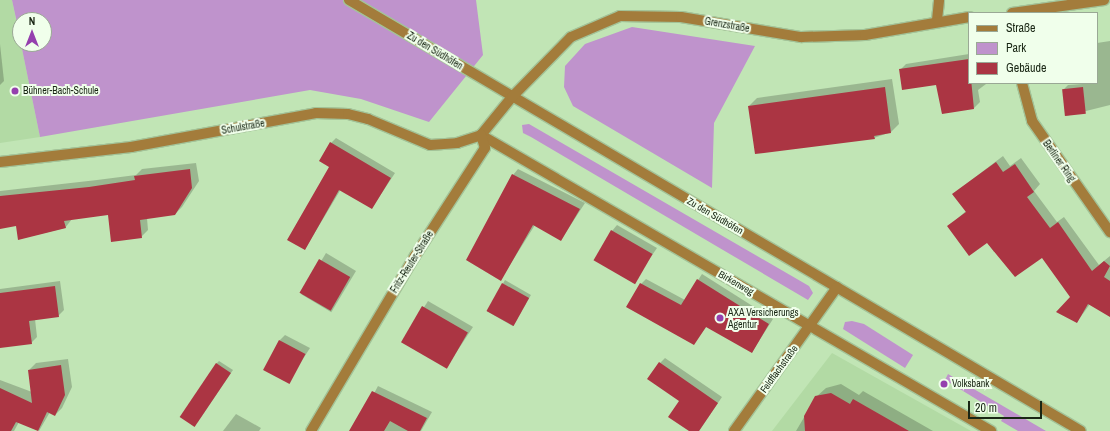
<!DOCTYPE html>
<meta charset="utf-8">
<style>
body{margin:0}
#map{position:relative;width:1110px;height:431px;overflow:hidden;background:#c1e5b5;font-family:"Archivo Narrow",sans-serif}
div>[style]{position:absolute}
.built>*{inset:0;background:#b2daa4}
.green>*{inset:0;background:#bf93cc}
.shadow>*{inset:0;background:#0003;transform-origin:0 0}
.building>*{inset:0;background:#ab3543;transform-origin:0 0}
.roads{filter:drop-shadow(1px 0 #a3c398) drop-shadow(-1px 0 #a3c398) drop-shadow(0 1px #a3c398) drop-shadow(0 -1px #a3c398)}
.minor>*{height:10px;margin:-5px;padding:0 5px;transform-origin:5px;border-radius:5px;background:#a37c3b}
.dots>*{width:11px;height:11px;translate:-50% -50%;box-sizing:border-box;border:2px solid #f0ffeb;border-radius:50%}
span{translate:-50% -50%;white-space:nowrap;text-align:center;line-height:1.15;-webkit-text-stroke:4px #f0ffeb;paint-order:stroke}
.street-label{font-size:10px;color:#192614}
.poi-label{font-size:10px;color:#192614}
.left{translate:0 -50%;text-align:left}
.legend{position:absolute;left:968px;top:12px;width:130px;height:72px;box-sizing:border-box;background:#f0ffeb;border:1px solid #9aa895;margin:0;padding:5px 7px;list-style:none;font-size:12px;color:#192614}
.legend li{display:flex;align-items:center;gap:8px;height:20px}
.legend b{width:20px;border:1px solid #9aa895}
.north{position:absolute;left:12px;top:12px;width:40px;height:40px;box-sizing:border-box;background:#f0ffeb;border:1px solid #9aa895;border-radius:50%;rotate:0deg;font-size:11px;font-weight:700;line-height:16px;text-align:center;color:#192614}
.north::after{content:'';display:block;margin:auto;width:14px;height:18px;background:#9540ae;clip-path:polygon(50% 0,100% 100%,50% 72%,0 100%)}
.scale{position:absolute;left:968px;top:401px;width:74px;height:18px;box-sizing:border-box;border:2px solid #192614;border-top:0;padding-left:5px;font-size:12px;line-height:14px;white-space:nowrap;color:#192614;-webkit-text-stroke:3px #f0ffeb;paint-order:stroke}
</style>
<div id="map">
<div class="built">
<i style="clip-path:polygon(0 0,12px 0,40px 137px,0 143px)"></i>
<i style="clip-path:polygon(832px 353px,971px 431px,772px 431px)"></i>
</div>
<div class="green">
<i style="clip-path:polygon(12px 0,476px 0,483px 55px,429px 122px,361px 99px,310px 90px,40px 137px,21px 44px,44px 44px,44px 20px,20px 20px,20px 37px)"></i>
<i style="clip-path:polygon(632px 27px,755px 46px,714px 123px,712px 188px,573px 106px,564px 87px,565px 66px,585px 44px)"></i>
<i style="clip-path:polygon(529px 124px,809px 286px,813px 293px,808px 300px,531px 137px,523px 133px,522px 125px)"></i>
<i style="clip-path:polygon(852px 321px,864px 324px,913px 355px,905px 368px,843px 329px,845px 322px)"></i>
<i style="clip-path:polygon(948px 374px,1046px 431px,1018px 431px,1001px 421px,1004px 416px,945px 380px)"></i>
</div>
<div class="shadow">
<i style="clip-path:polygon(1110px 41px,1110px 105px,1066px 116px,1063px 90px,1068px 85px,1097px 83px,1097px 43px)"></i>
<i style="clip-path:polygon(0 44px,4px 81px,0 85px)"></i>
<i style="clip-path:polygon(969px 54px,969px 83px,986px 84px,978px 90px,980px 102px,974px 108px,942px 113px,937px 83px,900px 70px,906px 64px)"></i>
<i style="clip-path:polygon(892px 79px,899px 124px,891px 132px,874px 138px,749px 106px,757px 98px)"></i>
<i style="clip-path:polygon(336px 138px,395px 173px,372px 208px,341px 189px,305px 249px,330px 167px,331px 143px)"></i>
<i style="clip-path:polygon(1003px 156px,1010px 166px,1021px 158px,1040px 184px,1034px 191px,1057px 222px,1064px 217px,1099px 265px,1110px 256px,1110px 316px,1090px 304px,1077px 322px,1072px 297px,1042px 256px,994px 252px,987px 242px,949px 226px,966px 211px,953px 194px)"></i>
<i style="clip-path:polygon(196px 163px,199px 181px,182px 207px,175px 214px,147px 218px,148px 230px,141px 237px,109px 214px,72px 219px,65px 228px,19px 239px,17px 225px,0 228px,0 191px,97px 180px,136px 175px,142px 169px)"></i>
<i style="clip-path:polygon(518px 169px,585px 203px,561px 240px,535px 225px,501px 279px,513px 175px)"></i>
<i style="clip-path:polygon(617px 225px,657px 248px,633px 283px,612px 231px)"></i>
<i style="left:326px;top:253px;width:35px;height:48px;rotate:31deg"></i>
<i style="clip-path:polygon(702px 274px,773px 319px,752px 352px,707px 326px,694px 343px,641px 284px,646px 279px,685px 300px)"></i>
<i style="left:505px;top:280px;width:30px;height:36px;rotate:30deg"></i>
<i style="clip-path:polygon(60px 281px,64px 310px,58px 316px,35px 319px,37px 337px,31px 343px,0 339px,0 289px)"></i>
<i style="clip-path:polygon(428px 301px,473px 327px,448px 365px,402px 342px)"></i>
<i style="clip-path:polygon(285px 335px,310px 348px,288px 382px,280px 340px)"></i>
<i style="clip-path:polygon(665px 358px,722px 397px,699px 431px,690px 431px,680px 401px,660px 363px)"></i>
<i style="clip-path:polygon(68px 359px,72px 387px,62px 408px,55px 415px,50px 412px,39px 431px,19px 422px,14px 431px,0 431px,0 380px,32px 392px,29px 370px,36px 363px)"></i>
<i style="clip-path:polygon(219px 361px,233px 370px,197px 423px,216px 364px)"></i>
<i style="clip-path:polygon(841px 384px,859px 395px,863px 391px,933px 431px,796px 431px,816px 397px,826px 388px)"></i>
<i style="clip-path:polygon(378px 386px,432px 412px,421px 431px,354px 431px)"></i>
<i style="clip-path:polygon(236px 414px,261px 428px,259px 431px,223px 431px)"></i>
</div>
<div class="building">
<i style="clip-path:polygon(969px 59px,974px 109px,942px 114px,936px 85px,902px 90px,899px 69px)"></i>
<i style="clip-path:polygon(885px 87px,891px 133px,874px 136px,875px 139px,755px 154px,748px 106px)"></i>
<i style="left:1083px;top:87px;width:27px;height:21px;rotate:84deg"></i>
<i style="clip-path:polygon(330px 142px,391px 178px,372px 209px,339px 190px,305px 250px,287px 240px,329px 167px,319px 161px)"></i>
<i style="clip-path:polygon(996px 162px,1003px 172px,1015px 164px,1034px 192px,1027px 197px,1050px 228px,1058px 222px,1092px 271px,1104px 261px,1110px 266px,1104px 277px,1110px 281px,1110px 317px,1088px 304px,1077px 323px,1056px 312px,1070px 297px,1042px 258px,1015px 277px,987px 243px,969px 256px,947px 226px,966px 212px,952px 194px)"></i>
<i style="clip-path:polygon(190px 169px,192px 188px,175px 215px,140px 220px,142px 238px,111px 242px,108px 215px,64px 221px,66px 228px,18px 240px,16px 226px,0 229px,0 196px,89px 187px,135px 180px,134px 176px)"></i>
<i style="clip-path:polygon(512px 174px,580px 209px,561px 241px,533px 225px,501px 281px,466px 260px)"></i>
<i style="left:611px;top:230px;width:48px;height:35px;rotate:30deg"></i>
<i style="left:319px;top:259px;width:36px;height:39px;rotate:30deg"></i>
<i style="clip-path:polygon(697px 279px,769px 324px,752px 353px,706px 327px,694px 345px,626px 307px,640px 283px,681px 305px)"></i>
<i style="left:502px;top:283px;width:31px;height:32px;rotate:29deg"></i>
<i style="clip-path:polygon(55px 286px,59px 317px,29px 321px,32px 344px,0 348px,0 293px)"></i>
<i style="left:422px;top:306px;width:53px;height:42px;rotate:30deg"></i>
<i style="left:279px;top:340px;width:30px;height:34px;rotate:28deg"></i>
<i style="clip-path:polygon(659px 362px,718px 403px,699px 431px,689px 431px,668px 417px,679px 401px,647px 379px)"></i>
<i style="left:216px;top:363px;width:18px;height:65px;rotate:34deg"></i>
<i style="clip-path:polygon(61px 365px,65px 395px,55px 416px,47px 412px,38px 431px,16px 422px,11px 431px,0 431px,0 388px,32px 403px,28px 370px)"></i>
<i style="clip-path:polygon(372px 391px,427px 418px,420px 431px,408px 431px,390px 421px,384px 431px,349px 431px)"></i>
<i style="clip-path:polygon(831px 393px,850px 404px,853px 399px,909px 431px,805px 431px,804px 416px,815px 396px)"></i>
</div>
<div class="roads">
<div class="minor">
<i style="left:349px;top:0;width:849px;rotate:30.49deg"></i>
<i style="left:1012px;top:13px;width:93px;rotate:-8deg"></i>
<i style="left:937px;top:20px;width:20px;rotate:-84deg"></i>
<i style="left:1022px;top:83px;width:39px;rotate:75deg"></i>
<i style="left:1032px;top:121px;width:136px;rotate:54.9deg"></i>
<i style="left:481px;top:135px;width:590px;rotate:30.13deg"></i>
<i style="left:481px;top:135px;width:49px;rotate:-50.8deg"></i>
<i style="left:512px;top:97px;width:84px;rotate:-45.5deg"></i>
<i style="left:571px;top:37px;width:53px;rotate:-23.2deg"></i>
<i style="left:620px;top:16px;width:61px;rotate:0.9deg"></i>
<i style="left:681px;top:17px;width:122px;rotate:9.5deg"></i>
<i style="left:801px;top:37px;width:64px;rotate:-1.8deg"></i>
<i style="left:865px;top:35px;width:106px;rotate:-9.8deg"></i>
<i style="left:0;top:162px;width:132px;rotate:-6.5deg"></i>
<i style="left:131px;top:147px;width:188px;rotate:-10.4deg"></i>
<i style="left:316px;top:113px;width:32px;rotate:2deg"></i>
<i style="left:348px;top:114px;width:21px;rotate:14deg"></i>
<i style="left:368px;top:119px;width:67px;rotate:22.8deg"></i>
<i style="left:430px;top:145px;width:27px;rotate:-4deg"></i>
<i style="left:457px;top:143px;width:25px;rotate:-18deg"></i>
<i style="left:311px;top:431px;width:204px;rotate:-59.3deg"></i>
<i style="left:415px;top:256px;width:129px;rotate:-57.1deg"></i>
<i style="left:485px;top:148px;width:14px;rotate:-107deg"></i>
<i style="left:734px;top:431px;width:177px;rotate:-54.4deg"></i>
</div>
</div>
<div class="dots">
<i style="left:15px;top:91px;background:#9540ae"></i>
<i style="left:720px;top:318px;background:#9540ae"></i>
<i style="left:944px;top:384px;background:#9540ae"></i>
</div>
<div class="street-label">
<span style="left:727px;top:25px;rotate:10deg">Grenzstraße</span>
<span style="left:435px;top:51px;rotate:31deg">Zu den Südhöfen</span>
<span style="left:243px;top:127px;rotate:-10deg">Schulstraße</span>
<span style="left:1059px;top:161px;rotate:55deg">Berliner Ring</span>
<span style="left:715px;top:216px;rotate:30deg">Zu den Südhöfen</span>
<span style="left:412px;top:262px;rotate:-58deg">Fritz-Reuter-Straße</span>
<span style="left:736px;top:283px;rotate:30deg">Birkenweg</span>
<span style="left:779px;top:369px;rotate:-54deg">Feldflachstraße</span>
</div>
<div class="poi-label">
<span class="left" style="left:23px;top:91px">Bühner-Bach-Schule</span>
<span class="left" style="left:728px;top:318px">AXA Versicherungs<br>Agentur</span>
<span class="left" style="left:952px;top:384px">Volksbank</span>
</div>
<ul class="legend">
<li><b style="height:5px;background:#a37c3b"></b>Straße</li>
<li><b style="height:11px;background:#bf93cc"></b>Park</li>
<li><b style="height:11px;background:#ab3543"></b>Gebäude</li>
</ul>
<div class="north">N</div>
<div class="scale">20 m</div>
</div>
